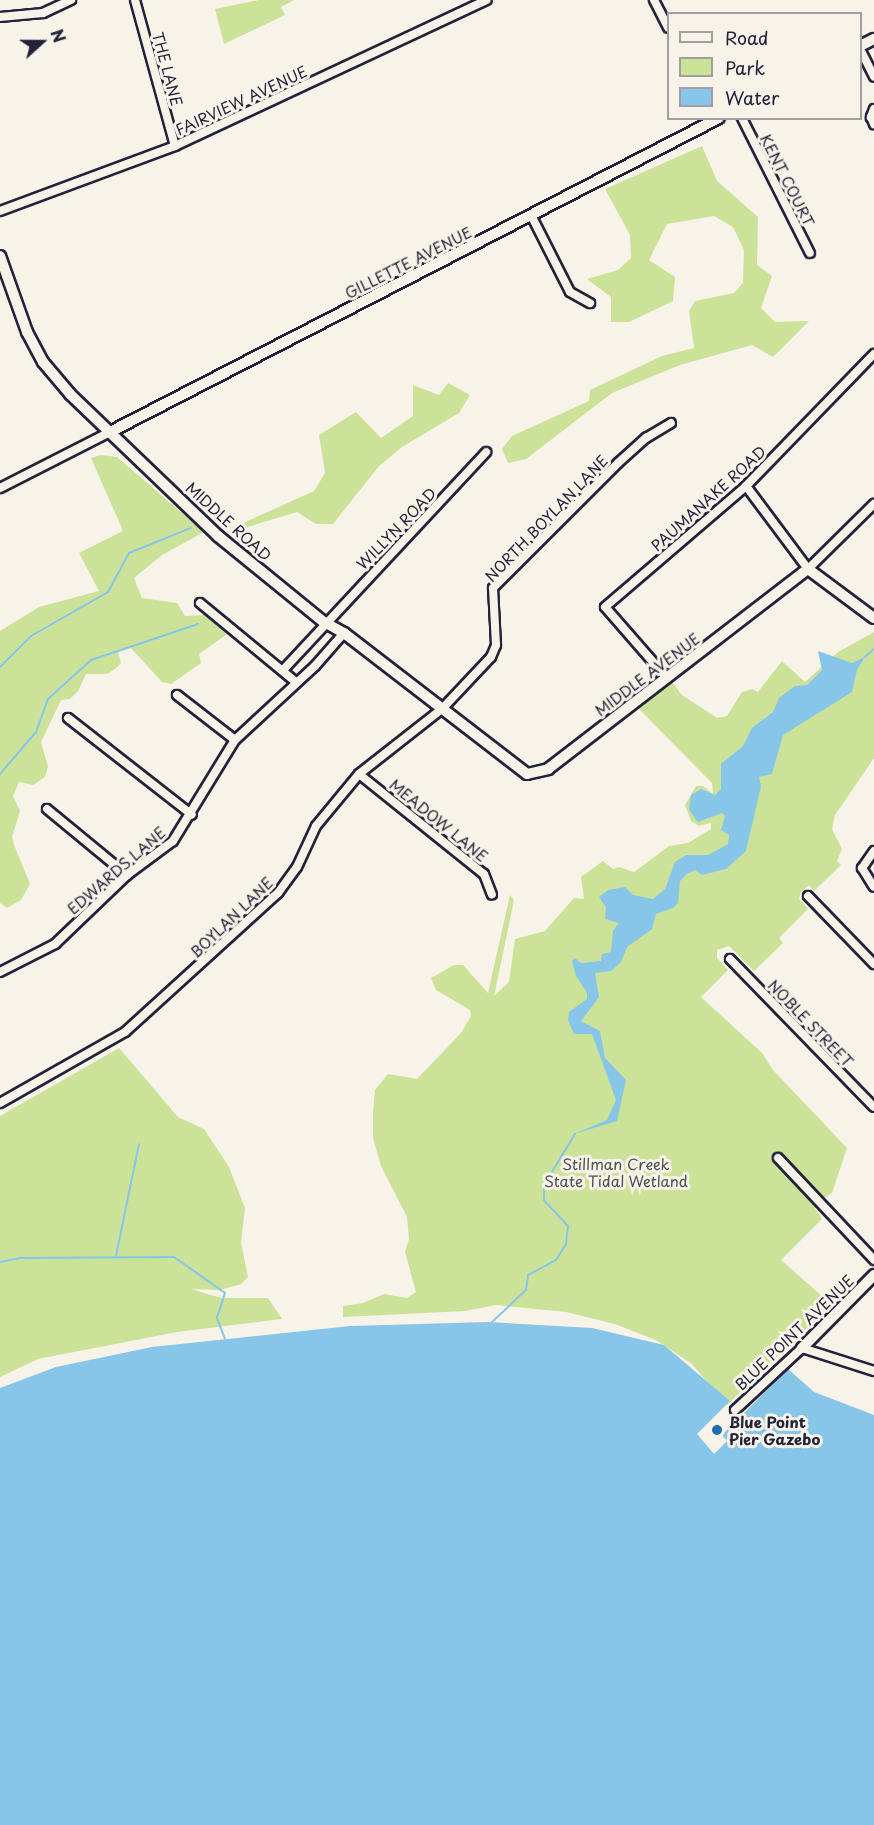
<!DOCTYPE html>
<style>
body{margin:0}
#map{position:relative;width:874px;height:1825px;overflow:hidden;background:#f7f3e8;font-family:"Playpen Sans",sans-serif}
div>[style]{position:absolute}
.green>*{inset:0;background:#cbe298}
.water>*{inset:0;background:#88c6e9}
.stream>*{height:2px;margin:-1px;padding:0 1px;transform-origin:1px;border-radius:1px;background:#88c6e9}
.roads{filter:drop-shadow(2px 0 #22223b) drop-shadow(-2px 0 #22223b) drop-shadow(0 2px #22223b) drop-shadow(0 -2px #22223b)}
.minor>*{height:8px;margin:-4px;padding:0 4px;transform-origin:4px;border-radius:4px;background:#f7f3e8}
.tertiary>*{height:10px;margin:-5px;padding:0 5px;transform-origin:5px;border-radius:5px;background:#f7f3e8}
.secondary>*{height:10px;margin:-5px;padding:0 5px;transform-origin:5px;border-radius:5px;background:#f7f3e8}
.dots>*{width:16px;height:16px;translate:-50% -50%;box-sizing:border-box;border:3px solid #f7f3e8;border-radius:50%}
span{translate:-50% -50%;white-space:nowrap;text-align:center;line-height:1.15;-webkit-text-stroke:6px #f7f3e8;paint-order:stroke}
.street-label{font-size:15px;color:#22223b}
.park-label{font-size:15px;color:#4c5252}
.poi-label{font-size:15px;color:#22223b;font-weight:700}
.left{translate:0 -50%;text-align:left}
.legend{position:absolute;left:667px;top:12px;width:195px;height:108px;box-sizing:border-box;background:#f7f3e8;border:2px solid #a29fa3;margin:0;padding:8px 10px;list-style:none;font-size:18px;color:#22223b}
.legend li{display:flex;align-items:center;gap:12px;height:30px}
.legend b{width:30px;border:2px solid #a29fa3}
.north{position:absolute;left:12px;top:12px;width:60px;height:60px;-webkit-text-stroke:4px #f7f3e8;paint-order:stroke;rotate:69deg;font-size:16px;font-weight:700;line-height:24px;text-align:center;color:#22223b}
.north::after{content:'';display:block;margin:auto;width:21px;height:27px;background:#22223b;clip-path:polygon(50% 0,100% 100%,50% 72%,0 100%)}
</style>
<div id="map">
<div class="green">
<i style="clip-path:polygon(259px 0,294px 0,281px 7px,285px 15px,224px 44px,215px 9px)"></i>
<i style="clip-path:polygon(702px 146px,717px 181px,758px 217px,757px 265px,772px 276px,761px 308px,775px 322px,809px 321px,773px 357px,752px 345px,680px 365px,612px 393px,526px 459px,508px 463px,502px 449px,512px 436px,589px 401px,590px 390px,662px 356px,694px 348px,689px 311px,695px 301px,734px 293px,743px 283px,744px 250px,733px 227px,714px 216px,667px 224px,649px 260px,675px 277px,673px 301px,629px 322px,611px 322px,611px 297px,587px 279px,618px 270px,631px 258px,630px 235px,605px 189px)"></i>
<i style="clip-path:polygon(448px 383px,470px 395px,459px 413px,402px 447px,379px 466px,333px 524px,316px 524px,297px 512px,238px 530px,232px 528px,314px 491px,325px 473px,319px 435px,356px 412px,381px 438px,413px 416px,413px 385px,439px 395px)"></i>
<i style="clip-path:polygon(101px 455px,117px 457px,204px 532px,162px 555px,134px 578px,142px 598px,177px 603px,185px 616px,204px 615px,227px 634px,199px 654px,201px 663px,171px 684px,162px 682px,131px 648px,118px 652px,121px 663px,115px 669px,107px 674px,86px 674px,78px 691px,70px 699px,61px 700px,41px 742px,48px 767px,45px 777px,33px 785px,19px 782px,13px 796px,20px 811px,12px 837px,14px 845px,30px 884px,21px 900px,7px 908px,0 903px,0 631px,39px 607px,99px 591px,79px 553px,123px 531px,91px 458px)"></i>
<i style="clip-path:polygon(874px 632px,874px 758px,835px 815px,832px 829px,842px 849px,837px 861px,841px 865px,814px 891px,809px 885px,801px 892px,799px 899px,808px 909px,779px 938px,783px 943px,754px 971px,729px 946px,717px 950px,717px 958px,728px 970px,701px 997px,762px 1053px,773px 1070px,847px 1148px,832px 1193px,822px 1199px,815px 1192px,809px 1199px,822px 1219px,781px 1260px,831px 1304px,727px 1405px,692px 1364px,656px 1340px,615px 1324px,566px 1312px,496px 1305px,465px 1311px,343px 1317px,343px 1306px,363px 1303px,384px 1294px,407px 1298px,416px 1292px,405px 1252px,409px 1239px,407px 1217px,381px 1166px,373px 1138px,373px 1112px,375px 1090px,388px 1074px,417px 1079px,461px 1033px,471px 1016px,470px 1010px,436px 990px,431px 978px,454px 965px,463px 965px,488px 993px,510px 895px,514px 900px,494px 996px,509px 982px,515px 939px,545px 931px,574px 898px,584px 899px,581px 877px,603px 861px,613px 869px,619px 867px,634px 872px,669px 846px,688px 843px,711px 829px,711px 823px,699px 826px,691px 821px,685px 805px,696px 786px,703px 786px,713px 794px,712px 783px,639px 709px,672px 682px,682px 695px,717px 718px,727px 716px,742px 692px,752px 689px,758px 692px,782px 661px,805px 682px,838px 652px)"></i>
<i style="clip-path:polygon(119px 1048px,178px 1117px,204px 1129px,229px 1167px,245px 1208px,241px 1243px,248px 1277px,241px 1284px,220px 1290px,191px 1289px,221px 1298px,268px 1298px,282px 1319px,177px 1332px,38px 1359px,0 1377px,0 1116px)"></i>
</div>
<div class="water">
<i style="clip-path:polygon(818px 651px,852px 663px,865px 657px,857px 670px,852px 692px,783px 735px,772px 774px,759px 777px,761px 786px,746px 851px,726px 869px,702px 875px,695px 870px,687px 874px,680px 881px,678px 903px,673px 908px,656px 914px,652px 929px,627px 947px,621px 962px,611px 971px,595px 973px,599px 997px,581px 1021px,600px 1031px,605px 1058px,626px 1080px,617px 1121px,574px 1134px,607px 1120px,616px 1100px,592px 1034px,574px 1034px,568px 1020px,569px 1012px,587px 999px,587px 993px,576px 976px,572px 961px,575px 958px,581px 963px,601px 961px,602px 954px,611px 952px,613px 931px,619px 923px,605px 919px,606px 907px,599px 897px,608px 890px,625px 887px,633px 895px,653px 899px,665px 889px,675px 862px,686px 855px,708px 855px,728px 844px,729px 835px,721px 830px,725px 816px,722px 813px,698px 822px,689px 810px,691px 795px,701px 789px,715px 795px,721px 789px,721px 764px,743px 746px,752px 728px,773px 712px,779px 698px,795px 686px,807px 685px,822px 670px)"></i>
<i style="clip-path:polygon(488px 1322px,592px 1328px,664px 1345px,730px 1401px,697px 1434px,714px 1454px,727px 1441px,722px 1435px,788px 1369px,814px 1392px,874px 1415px,874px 1825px,0 1825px,0 1388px,56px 1367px,152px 1347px,350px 1326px)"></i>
</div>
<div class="stream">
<i style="left:865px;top:657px;width:12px;rotate:-42deg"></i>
<i style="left:0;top:667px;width:44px;rotate:-45deg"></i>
<i style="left:31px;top:636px;width:89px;rotate:-29.7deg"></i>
<i style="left:108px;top:592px;width:44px;rotate:-61.7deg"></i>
<i style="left:129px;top:553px;width:67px;rotate:-22deg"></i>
<i style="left:0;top:774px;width:55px;rotate:-49.4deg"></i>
<i style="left:36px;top:732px;width:35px;rotate:-70deg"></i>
<i style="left:48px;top:699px;width:58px;rotate:-42.2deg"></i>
<i style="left:91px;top:660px;width:113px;rotate:-18.6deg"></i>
<i style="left:116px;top:1256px;width:114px;rotate:-78.4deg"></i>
<i style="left:0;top:1262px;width:20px;rotate:-11deg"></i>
<i style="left:20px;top:1258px;width:154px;rotate:-0.4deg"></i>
<i style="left:174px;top:1257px;width:62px;rotate:35.2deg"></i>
<i style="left:225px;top:1293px;width:26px;rotate:108deg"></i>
<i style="left:217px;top:1318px;width:22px;rotate:69deg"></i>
<i style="left:492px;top:1322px;width:47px;rotate:-43.3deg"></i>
<i style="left:526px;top:1290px;width:15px;rotate:-82deg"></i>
<i style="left:528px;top:1275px;width:32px;rotate:-28deg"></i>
<i style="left:556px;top:1260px;width:19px;rotate:-58deg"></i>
<i style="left:566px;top:1244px;width:18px;rotate:-84deg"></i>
<i style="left:568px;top:1226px;width:35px;rotate:-133deg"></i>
<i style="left:544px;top:1200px;width:15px;rotate:-90deg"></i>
<i style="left:544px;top:1185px;width:60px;rotate:-58.7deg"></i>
</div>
<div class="roads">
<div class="minor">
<i style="left:135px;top:0;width:151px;rotate:74.7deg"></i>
<i style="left:654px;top:0;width:31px;rotate:63deg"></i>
<i style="left:0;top:17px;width:43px;rotate:-5.3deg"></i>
<i style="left:43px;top:13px;width:31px;rotate:-25deg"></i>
<i style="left:860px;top:49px;width:31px;rotate:63deg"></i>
<i style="left:874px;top:109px;width:9px;rotate:111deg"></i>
<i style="left:871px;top:117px;width:8px;rotate:67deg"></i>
<i style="left:742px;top:118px;width:151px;rotate:63.3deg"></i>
<i style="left:0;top:211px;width:187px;rotate:-20.4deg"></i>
<i style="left:175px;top:146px;width:344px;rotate:-25.1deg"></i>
<i style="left:531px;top:215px;width:86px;rotate:63.1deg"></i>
<i style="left:570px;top:292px;width:23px;rotate:29deg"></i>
<i style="left:746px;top:486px;width:104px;rotate:53.2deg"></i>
<i style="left:808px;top:569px;width:93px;rotate:-44.6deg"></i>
<i style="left:0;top:488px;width:123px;rotate:-27deg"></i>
<i style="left:200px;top:603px;width:124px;rotate:39.5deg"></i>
<i style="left:283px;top:670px;width:298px;rotate:-47deg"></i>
<i style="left:667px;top:678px;width:94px;rotate:-131.1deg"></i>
<i style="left:605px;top:607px;width:186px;rotate:-40.6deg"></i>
<i style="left:746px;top:486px;width:184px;rotate:-45.9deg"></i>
<i style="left:177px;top:695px;width:73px;rotate:37.8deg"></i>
<i style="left:68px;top:718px;width:157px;rotate:38deg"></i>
<i style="left:359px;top:774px;width:160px;rotate:38.7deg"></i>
<i style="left:484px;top:874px;width:22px;rotate:69deg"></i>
<i style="left:47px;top:809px;width:104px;rotate:39.5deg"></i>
<i style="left:874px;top:851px;width:21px;rotate:125deg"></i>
<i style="left:862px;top:868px;width:22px;rotate:58deg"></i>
<i style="left:808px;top:896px;width:95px;rotate:45.9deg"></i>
<i style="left:730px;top:959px;width:206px;rotate:45.8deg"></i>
<i style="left:0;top:972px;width:62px;rotate:-27deg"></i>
<i style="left:55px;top:944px;width:100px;rotate:-43.8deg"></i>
<i style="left:127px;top:875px;width:57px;rotate:-36.5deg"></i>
<i style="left:173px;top:841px;width:119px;rotate:-58.5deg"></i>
<i style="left:235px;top:740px;width:109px;rotate:-42.8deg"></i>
<i style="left:315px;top:666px;width:44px;rotate:-48.7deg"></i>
<i style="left:0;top:1103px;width:144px;rotate:-29.6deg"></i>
<i style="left:125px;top:1032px;width:207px;rotate:-42.3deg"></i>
<i style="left:278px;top:893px;width:32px;rotate:-54deg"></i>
<i style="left:297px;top:867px;width:45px;rotate:-65.1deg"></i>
<i style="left:316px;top:826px;width:67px;rotate:-50.4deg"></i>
<i style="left:359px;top:774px;width:105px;rotate:-38.1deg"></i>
<i style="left:442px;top:709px;width:71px;rotate:-46.7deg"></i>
<i style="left:491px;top:657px;width:13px;rotate:-67deg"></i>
<i style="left:496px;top:645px;width:57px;rotate:-93deg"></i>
<i style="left:493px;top:588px;width:177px;rotate:-45deg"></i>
<i style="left:618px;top:463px;width:38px;rotate:-42deg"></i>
<i style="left:646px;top:438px;width:29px;rotate:-31deg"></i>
<i style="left:778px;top:1158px;width:140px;rotate:46.7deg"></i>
<i style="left:735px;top:1410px;width:91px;rotate:-42.8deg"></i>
<i style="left:802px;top:1348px;width:76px;rotate:17.7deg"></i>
</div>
<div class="tertiary">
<i style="left:860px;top:46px;width:16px;rotate:-27deg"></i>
<i style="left:110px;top:432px;width:685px;rotate:-27.28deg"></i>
<i style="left:802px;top:1348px;width:103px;rotate:-45.4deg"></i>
</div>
<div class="secondary">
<i style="left:0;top:256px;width:81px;rotate:70.4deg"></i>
<i style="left:27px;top:332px;width:34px;rotate:62deg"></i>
<i style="left:43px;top:362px;width:42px;rotate:49.8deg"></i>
<i style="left:70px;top:394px;width:205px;rotate:43.8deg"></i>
<i style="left:218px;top:536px;width:136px;rotate:39.1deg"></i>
<i style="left:324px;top:622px;width:23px;rotate:29deg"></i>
<i style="left:344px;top:633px;width:231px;rotate:37.6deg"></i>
<i style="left:527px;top:774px;width:22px;rotate:-13deg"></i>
<i style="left:548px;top:769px;width:328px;rotate:-37.6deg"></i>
<i style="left:808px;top:569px;width:82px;rotate:36.6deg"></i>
</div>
</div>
<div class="dots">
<i style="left:717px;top:1430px;background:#1f6fb2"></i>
</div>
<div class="street-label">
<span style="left:168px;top:69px;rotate:75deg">THE LANE</span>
<span style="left:241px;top:100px;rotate:-25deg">FAIRVIEW AVENUE</span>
<span style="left:788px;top:180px;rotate:63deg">KENT COURT</span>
<span style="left:408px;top:262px;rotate:-27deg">GILLETTE AVENUE</span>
<span style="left:708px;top:498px;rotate:-42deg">PAUMANAKE ROAD</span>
<span style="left:546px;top:518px;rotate:-46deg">NORTH BOYLAN LANE</span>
<span style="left:229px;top:521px;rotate:42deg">MIDDLE ROAD</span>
<span style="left:396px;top:528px;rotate:-46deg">WILLYN ROAD</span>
<span style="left:647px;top:674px;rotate:-37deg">MIDDLE AVENUE</span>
<span style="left:439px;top:820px;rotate:39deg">MEADOW LANE</span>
<span style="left:116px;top:870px;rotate:-41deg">EDWARDS LANE</span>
<span style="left:231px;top:917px;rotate:-44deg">BOYLAN LANE</span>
<span style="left:811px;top:1023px;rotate:46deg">NOBLE STREET</span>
<span style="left:794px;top:1332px;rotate:-44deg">BLUE POINT AVENUE</span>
</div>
<div class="park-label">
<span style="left:616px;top:1172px">Stillman Creek<br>State Tidal Wetland</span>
</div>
<div class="poi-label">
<span class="left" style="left:729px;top:1430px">Blue Point<br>Pier Gazebo</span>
</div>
<ul class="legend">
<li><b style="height:8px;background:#f7f3e8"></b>Road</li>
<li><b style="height:16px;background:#cbe298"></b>Park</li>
<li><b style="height:16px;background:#88c6e9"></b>Water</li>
</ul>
<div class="north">N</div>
</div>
